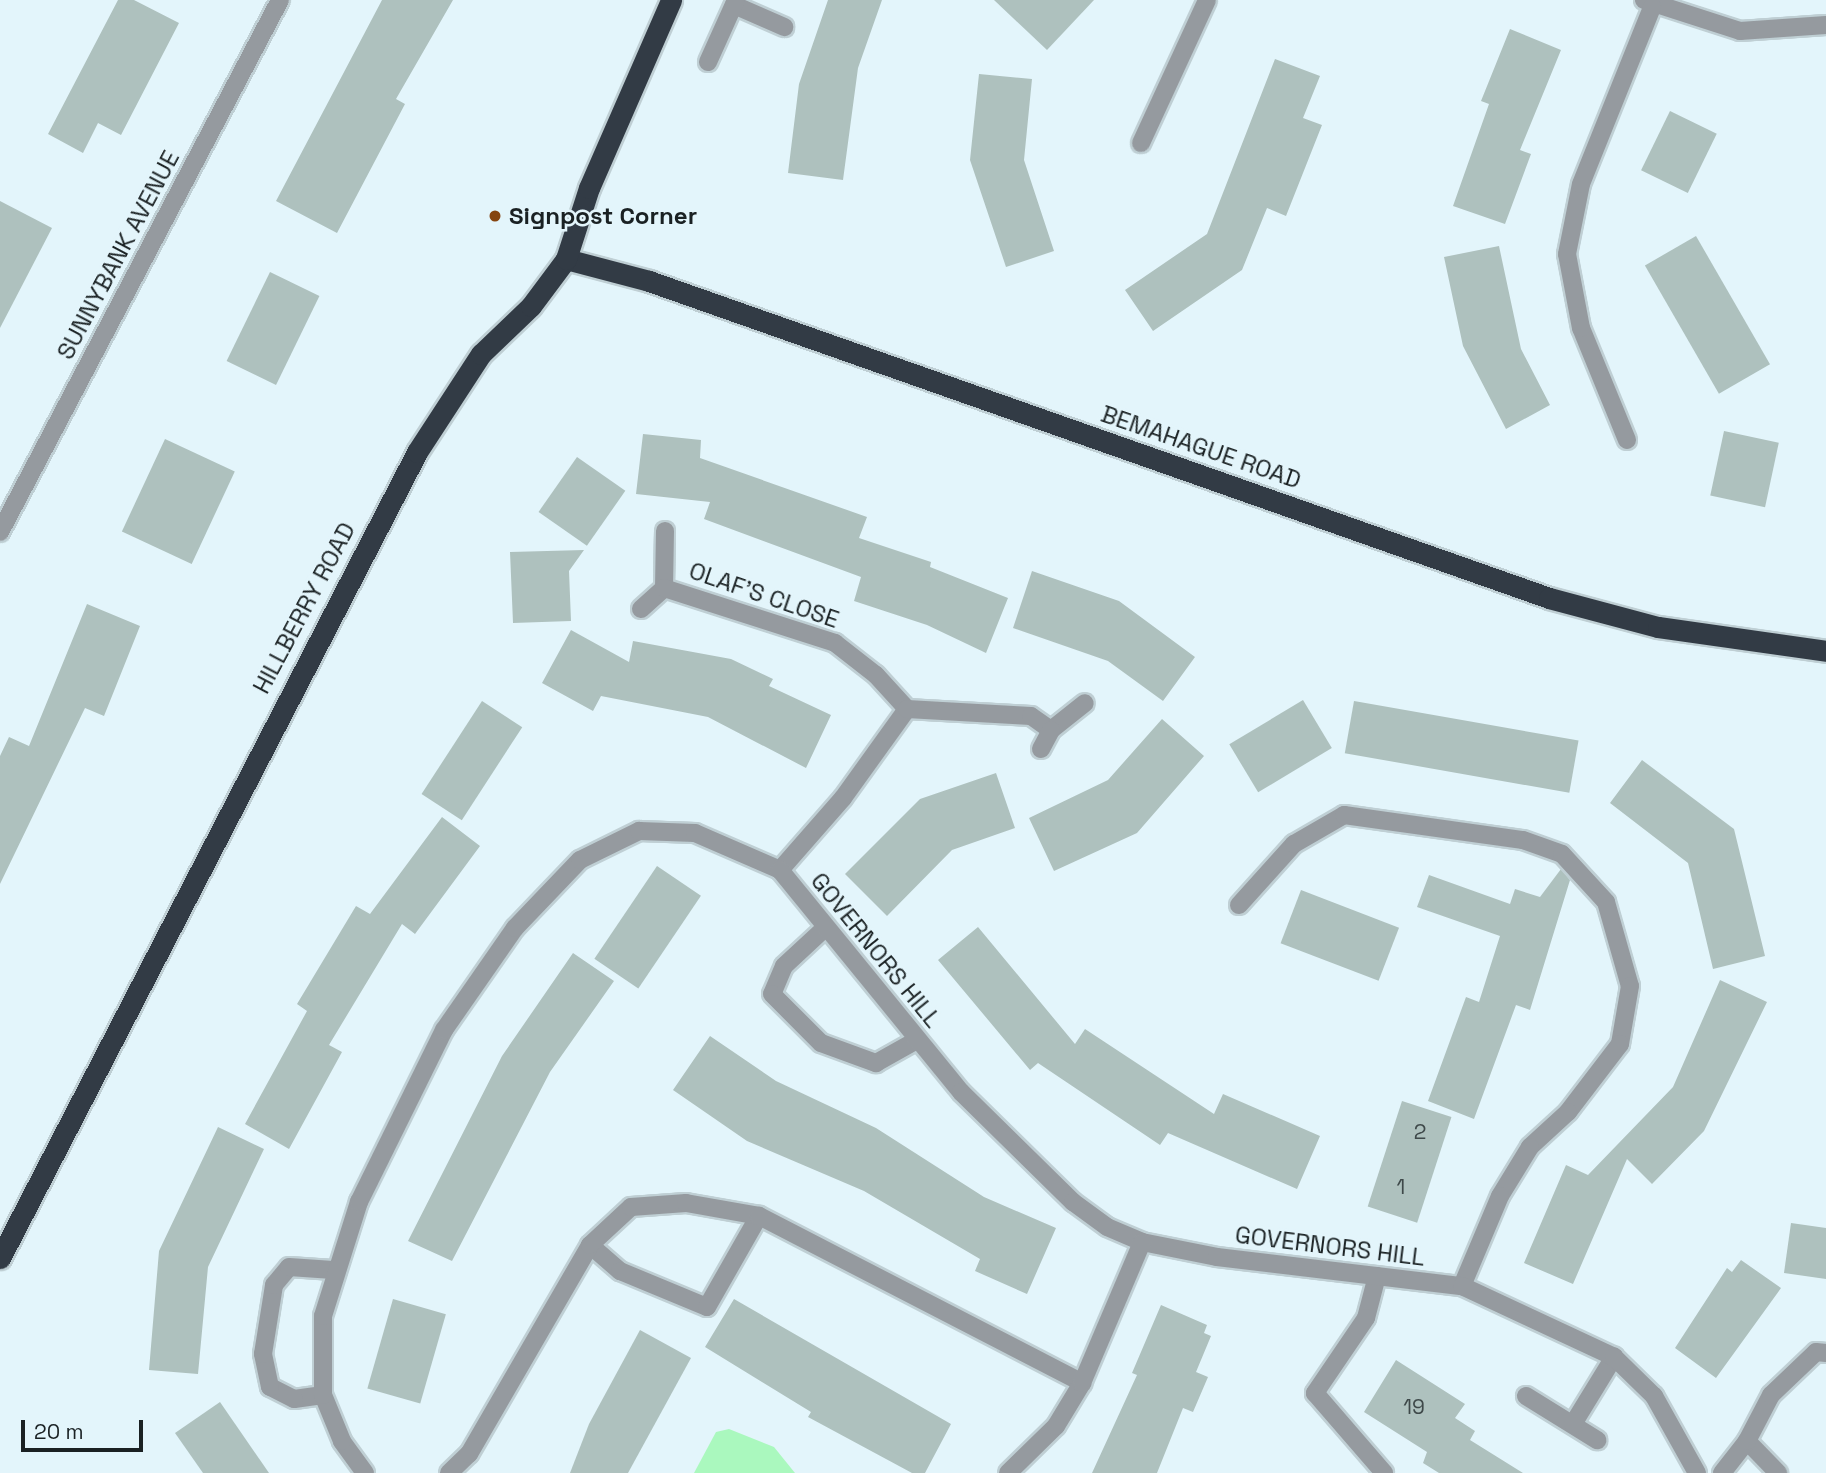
<!DOCTYPE html>
<style>
body{margin:0}
#map{position:relative;width:1826px;height:1473px;overflow:hidden;background:#e3f5fb;font-family:"Space Grotesk",sans-serif}
div>[style]{position:absolute}
.green>*{inset:0;background:#aaf8be}
.building>*{inset:0;background:#aec1be;transform-origin:0 0}
.roads{filter:drop-shadow(2px 0 #bfcfd4) drop-shadow(-2px 0 #bfcfd4) drop-shadow(0 2px #bfcfd4) drop-shadow(0 -2px #bfcfd4)}
.minor>*{height:18px;margin:-9px;padding:0 9px;transform-origin:9px;border-radius:9px;background:#959a9f}
.highway>*{height:21px;margin:-10.5px;padding:0 10.5px;transform-origin:10.5px;border-radius:10.5px;background:#323b45}
.dots>*{width:19px;height:19px;translate:-50% -50%;box-sizing:border-box;border:4px solid #e3f5fb;border-radius:50%}
span{translate:-50% -50%;white-space:nowrap;text-align:center;line-height:1.15;-webkit-text-stroke:5px #e3f5fb;paint-order:stroke}
.number-label{font-size:21px;color:#3f494a}
.number-label span{-webkit-text-stroke-width:0}
.poi-label{font-size:24px;color:#1a2123;font-weight:700}
.left{translate:0 -50%;text-align:left}
.street-label{font-size:24px;color:#1a2123}
.scale{position:absolute;left:21px;top:1420px;width:122px;height:32px;box-sizing:border-box;border:4px solid #1a2123;border-top:0;padding-left:9px;font-size:21px;line-height:24px;white-space:nowrap;color:#1a2123;-webkit-text-stroke:5px #e3f5fb;paint-order:stroke}
</style>
<div id="map">
<div class="green">
<i style="clip-path:polygon(729px 1429px,774px 1447px,795px 1473px,694px 1473px,716px 1432px)"></i>
</div>
<div class="building">
<i style="clip-path:polygon(118px 0,134px 0,179px 23px,121px 135px,98px 123px,83px 153px,48px 134px)"></i>
<i style="clip-path:polygon(382px 0,453px 0,396px 99px,405px 104px,337px 233px,276px 201px)"></i>
<i style="clip-path:polygon(828px 0,882px 0,858px 68px,843px 180px,788px 173px,799px 84px)"></i>
<i style="clip-path:polygon(994px 0,1094px 0,1047px 50px)"></i>
<i style="clip-path:polygon(1510px 29px,1561px 50px,1520px 150px,1531px 154px,1505px 224px,1453px 206px,1489px 104px,1481px 101px)"></i>
<i style="clip-path:polygon(1275px 59px,1320px 76px,1303px 118px,1322px 125px,1286px 216px,1267px 208px,1242px 270px,1153px 331px,1125px 290px,1207px 234px)"></i>
<i style="clip-path:polygon(979px 74px,1032px 79px,1024px 160px,1054px 251px,1006px 267px,970px 160px)"></i>
<i style="left:1670px;top:111px;width:52px;height:66px;rotate:26deg"></i>
<i style="clip-path:polygon(0 201px,52px 228px,0 328px)"></i>
<i style="left:1696px;top:236px;width:148px;height:59px;rotate:60deg"></i>
<i style="clip-path:polygon(1499px 246px,1521px 349px,1550px 405px,1506px 429px,1463px 346px,1444px 257px)"></i>
<i style="left:270px;top:272px;width:55px;height:99px;rotate:26deg"></i>
<i style="left:1724px;top:431px;width:56px;height:66px;rotate:12deg"></i>
<i style="clip-path:polygon(643px 434px,701px 440px,700px 458px,867px 517px,859px 538px,931px 562px,930px 567px,1008px 598px,986px 653px,927px 625px,854px 601px,861px 577px,704px 519px,710px 502px,636px 494px)"></i>
<i style="left:165px;top:439px;width:77px;height:102px;rotate:25deg"></i>
<i style="left:577px;top:457px;width:59px;height:67px;rotate:35deg"></i>
<i style="clip-path:polygon(584px 550px,569px 571px,571px 621px,513px 623px,510px 552px)"></i>
<i style="clip-path:polygon(1032px 571px,1119px 601px,1195px 657px,1163px 701px,1108px 661px,1013px 628px)"></i>
<i style="clip-path:polygon(87px 604px,140px 626px,104px 716px,85px 708px,0 884px,0 756px,9px 737px,29px 746px)"></i>
<i style="clip-path:polygon(571px 630px,629px 662px,633px 641px,731px 659px,773px 679px,769px 686px,831px 715px,806px 768px,708px 717px,601px 696px,593px 711px,542px 683px)"></i>
<i style="left:1303px;top:700px;width:56px;height:86px;rotate:59deg"></i>
<i style="left:482px;top:701px;width:48px;height:111px;rotate:33deg"></i>
<i style="left:1354px;top:701px;width:228px;height:53px;rotate:10deg"></i>
<i style="clip-path:polygon(1162px 719px,1204px 756px,1137px 833px,1054px 871px,1029px 818px,1108px 780px)"></i>
<i style="clip-path:polygon(1642px 760px,1734px 829px,1765px 956px,1713px 969px,1688px 863px,1610px 803px)"></i>
<i style="clip-path:polygon(996px 773px,1015px 828px,952px 850px,887px 916px,845px 874px,920px 799px)"></i>
<i style="clip-path:polygon(442px 817px,480px 846px,415px 934px,402px 924px,329px 1045px,342px 1052px,289px 1149px,245px 1124px,307px 1011px,297px 1004px,356px 906px,370px 914px)"></i>
<i style="left:657px;top:866px;width:53px;height:112px;rotate:34deg"></i>
<i style="clip-path:polygon(1561px 869px,1570px 880px,1530px 1010px,1516px 1005px,1474px 1119px,1428px 1101px,1466px 997px,1479px 1002px,1500px 936px,1417px 907px,1429px 875px,1510px 904px,1515px 889px,1540px 897px)"></i>
<i style="left:1301px;top:890px;width:105px;height:57px;rotate:21deg"></i>
<i style="clip-path:polygon(978px 927px,1075px 1044px,1085px 1029px,1214px 1114px,1223px 1094px,1320px 1136px,1297px 1189px,1168px 1133px,1160px 1145px,1038px 1063px,1030px 1070px,938px 960px)"></i>
<i style="clip-path:polygon(573px 953px,614px 981px,550px 1072px,452px 1261px,408px 1241px,502px 1056px)"></i>
<i style="clip-path:polygon(1720px 980px,1767px 1002px,1704px 1131px,1652px 1184px,1627px 1159px,1573px 1284px,1524px 1263px,1566px 1165px,1588px 1175px,1673px 1087px)"></i>
<i style="clip-path:polygon(710px 1036px,776px 1081px,876px 1128px,984px 1197px,1056px 1228px,1027px 1294px,975px 1271px,980px 1259px,864px 1191px,747px 1141px,673px 1090px)"></i>
<i style="left:1402px;top:1101px;width:52px;height:111px;rotate:18deg"></i>
<i style="clip-path:polygon(218px 1127px,264px 1149px,208px 1267px,198px 1374px,149px 1370px,159px 1251px)"></i>
<i style="clip-path:polygon(1791px 1223px,1826px 1228px,1826px 1279px,1784px 1273px)"></i>
<i style="clip-path:polygon(1741px 1260px,1781px 1288px,1716px 1378px,1675px 1348px,1727px 1268px,1732px 1272px)"></i>
<i style="left:393px;top:1299px;width:55px;height:93px;rotate:16deg"></i>
<i style="clip-path:polygon(734px 1299px,951px 1424px,925px 1473px,912px 1473px,808px 1417px,811px 1412px,705px 1347px)"></i>
<i style="clip-path:polygon(1161px 1305px,1207px 1325px,1204px 1333px,1211px 1336px,1196px 1372px,1208px 1377px,1193px 1412px,1183px 1408px,1157px 1473px,1092px 1473px,1137px 1375px,1132px 1373px)"></i>
<i style="clip-path:polygon(640px 1330px,691px 1358px,628px 1473px,570px 1473px,589px 1424px)"></i>
<i style="clip-path:polygon(1396px 1360px,1465px 1404px,1455px 1418px,1475px 1431px,1470px 1440px,1523px 1473px,1439px 1473px,1423px 1463px,1427px 1452px,1364px 1412px)"></i>
<i style="clip-path:polygon(220px 1402px,269px 1473px,203px 1473px,175px 1433px)"></i>
</div>
<div class="roads">
<div class="minor">
<i style="left:1644px;top:0;width:101px;rotate:17.9deg"></i>
<i style="left:1740px;top:31px;width:86px;rotate:-4deg"></i>
<i style="left:734px;top:5px;width:55px;rotate:23.7deg"></i>
<i style="left:708px;top:62px;width:68px;rotate:-65.7deg"></i>
<i style="left:1141px;top:143px;width:157px;rotate:-65.2deg"></i>
<i style="left:1627px;top:440px;width:121px;rotate:-112.3deg"></i>
<i style="left:1581px;top:328px;width:75px;rotate:-100.7deg"></i>
<i style="left:1567px;top:254px;width:71px;rotate:-78.7deg"></i>
<i style="left:1581px;top:184px;width:191px;rotate:-68.1deg"></i>
<i style="left:0;top:532px;width:601px;rotate:-62.24deg"></i>
<i style="left:664px;top:588px;width:57px;rotate:-89deg"></i>
<i style="left:641px;top:609px;width:31px;rotate:-42deg"></i>
<i style="left:664px;top:588px;width:180px;rotate:17.8deg"></i>
<i style="left:835px;top:643px;width:52px;rotate:38deg"></i>
<i style="left:876px;top:675px;width:46px;rotate:47.6deg"></i>
<i style="left:907px;top:709px;width:110px;rotate:125.7deg"></i>
<i style="left:843px;top:798px;width:96px;rotate:131.2deg"></i>
<i style="left:907px;top:709px;width:124px;rotate:3.2deg"></i>
<i style="left:1031px;top:716px;width:24px;rotate:35deg"></i>
<i style="left:1051px;top:730px;width:43px;rotate:-38.5deg"></i>
<i style="left:1041px;top:749px;width:21px;rotate:-62deg"></i>
<i style="left:1239px;top:905px;width:82px;rotate:-48deg"></i>
<i style="left:1294px;top:844px;width:58px;rotate:-30.1deg"></i>
<i style="left:1344px;top:815px;width:181px;rotate:8deg"></i>
<i style="left:1523px;top:840px;width:41px;rotate:19.7deg"></i>
<i style="left:1562px;top:854px;width:65px;rotate:47.5deg"></i>
<i style="left:1606px;top:902px;width:87px;rotate:74.1deg"></i>
<i style="left:1630px;top:986px;width:59px;rotate:99.8deg"></i>
<i style="left:1620px;top:1044px;width:86px;rotate:127.4deg"></i>
<i style="left:1568px;top:1112px;width:52px;rotate:137.4deg"></i>
<i style="left:1530px;top:1147px;width:57px;rotate:121.5deg"></i>
<i style="left:1500px;top:1196px;width:98px;rotate:112.9deg"></i>
<i style="left:825px;top:928px;width:56px;rotate:137.2deg"></i>
<i style="left:784px;top:966px;width:30px;rotate:113deg"></i>
<i style="left:772px;top:994px;width:69px;rotate:45deg"></i>
<i style="left:821px;top:1043px;width:59px;rotate:20deg"></i>
<i style="left:876px;top:1063px;width:47px;rotate:-29.3deg"></i>
<i style="left:590px;top:1245px;width:40px;rotate:41deg"></i>
<i style="left:620px;top:1271px;width:94px;rotate:22.5deg"></i>
<i style="left:707px;top:1307px;width:105px;rotate:-60.3deg"></i>
<i style="left:1377px;top:1276px;width:43px;rotate:104.7deg"></i>
<i style="left:1366px;top:1318px;width:91px;rotate:124.2deg"></i>
<i style="left:1315px;top:1393px;width:106px;rotate:49.2deg"></i>
<i style="left:323px;top:1395px;width:29px;rotate:172deg"></i>
<i style="left:294px;top:1399px;width:27px;rotate:-153deg"></i>
<i style="left:270px;top:1387px;width:34px;rotate:-102deg"></i>
<i style="left:263px;top:1354px;width:70px;rotate:-80.9deg"></i>
<i style="left:274px;top:1285px;width:23px;rotate:-50deg"></i>
<i style="left:289px;top:1267px;width:44px;rotate:3.9deg"></i>
<i style="left:1526px;top:1396px;width:84px;rotate:31.8deg"></i>
<i style="left:1573px;top:1424px;width:79px;rotate:-58.5deg"></i>
<i style="left:1747px;top:1441px;width:45px;rotate:45.9deg"></i>
<i style="left:365px;top:1473px;width:39px;rotate:-126deg"></i>
<i style="left:342px;top:1441px;width:50px;rotate:-112.4deg"></i>
<i style="left:323px;top:1395px;width:79px;rotate:-90deg"></i>
<i style="left:323px;top:1316px;width:120px;rotate:-72.5deg"></i>
<i style="left:359px;top:1202px;width:192px;rotate:-63.7deg"></i>
<i style="left:444px;top:1030px;width:124px;rotate:-55.2deg"></i>
<i style="left:515px;top:928px;width:94px;rotate:-46.3deg"></i>
<i style="left:580px;top:860px;width:66px;rotate:-26.2deg"></i>
<i style="left:639px;top:831px;width:56px;rotate:2deg"></i>
<i style="left:695px;top:833px;width:93px;rotate:23.5deg"></i>
<i style="left:780px;top:870px;width:286px;rotate:50.8deg"></i>
<i style="left:961px;top:1092px;width:157px;rotate:44.5deg"></i>
<i style="left:1073px;top:1202px;width:42px;rotate:36.3deg"></i>
<i style="left:1107px;top:1227px;width:38px;rotate:23deg"></i>
<i style="left:1142px;top:1242px;width:76px;rotate:11.3deg"></i>
<i style="left:1217px;top:1257px;width:247px;rotate:6.8deg"></i>
<i style="left:1462px;top:1286px;width:168px;rotate:25deg"></i>
<i style="left:1614px;top:1357px;width:56px;rotate:44.3deg"></i>
<i style="left:1654px;top:1396px;width:88px;rotate:60.8deg"></i>
<i style="left:449px;top:1473px;width:28px;rotate:-44deg"></i>
<i style="left:469px;top:1454px;width:241px;rotate:-59.9deg"></i>
<i style="left:590px;top:1245px;width:56px;rotate:-42.8deg"></i>
<i style="left:631px;top:1207px;width:55px;rotate:-4.2deg"></i>
<i style="left:686px;top:1203px;width:74px;rotate:10.1deg"></i>
<i style="left:759px;top:1216px;width:364px;rotate:27.3deg"></i>
<i style="left:1008px;top:1473px;width:67px;rotate:-44.4deg"></i>
<i style="left:1056px;top:1426px;width:50px;rotate:-58.8deg"></i>
<i style="left:1082px;top:1383px;width:153px;rotate:-66.9deg"></i>
<i style="left:1722px;top:1473px;width:41px;rotate:-52deg"></i>
<i style="left:1747px;top:1441px;width:52px;rotate:-62.4deg"></i>
<i style="left:1771px;top:1395px;width:62px;rotate:-43.7deg"></i>
<i style="left:1816px;top:1352px;width:10px;rotate:6deg"></i>
</div>
<div class="highway">
<i style="left:566px;top:259px;width:86px;rotate:14.8deg"></i>
<i style="left:649px;top:281px;width:954px;rotate:19.4deg"></i>
<i style="left:1549px;top:598px;width:113px;rotate:14.9deg"></i>
<i style="left:1658px;top:627px;width:170px;rotate:8.1deg"></i>
<i style="left:0;top:1258px;width:907px;rotate:-62.64deg"></i>
<i style="left:417px;top:452px;width:117px;rotate:-56.9deg"></i>
<i style="left:481px;top:354px;width:69px;rotate:-43.8deg"></i>
<i style="left:531px;top:306px;width:59px;rotate:-53.3deg"></i>
<i style="left:566px;top:259px;width:75px;rotate:-72.1deg"></i>
<i style="left:589px;top:188px;width:205px;rotate:-66.4deg"></i>
</div>
</div>
<div class="dots">
<i style="left:495px;top:216px;background:#85440f"></i>
</div>
<div class="number-label">
<span style="left:1420px;top:1132px">2</span>
<span style="left:1401px;top:1187px">1</span>
<span style="left:1414px;top:1407px">19</span>
</div>
<div class="poi-label">
<span class="left" style="left:509px;top:216px">Signpost Corner</span>
</div>
<div class="street-label">
<span style="left:118px;top:255px;rotate:-62deg">SUNNYBANK AVENUE</span>
<span style="left:1201px;top:447px;rotate:19deg">BEMAHAGUE ROAD</span>
<span style="left:764px;top:595px;rotate:19deg">OLAF'S CLOSE</span>
<span style="left:304px;top:608px;rotate:-62deg">HILLBERRY ROAD</span>
<span style="left:876px;top:950px;rotate:51deg">GOVERNORS HILL</span>
<span style="left:1330px;top:1246px;rotate:7deg">GOVERNORS HILL</span>
</div>
<div class="scale">20 m</div>
</div>
